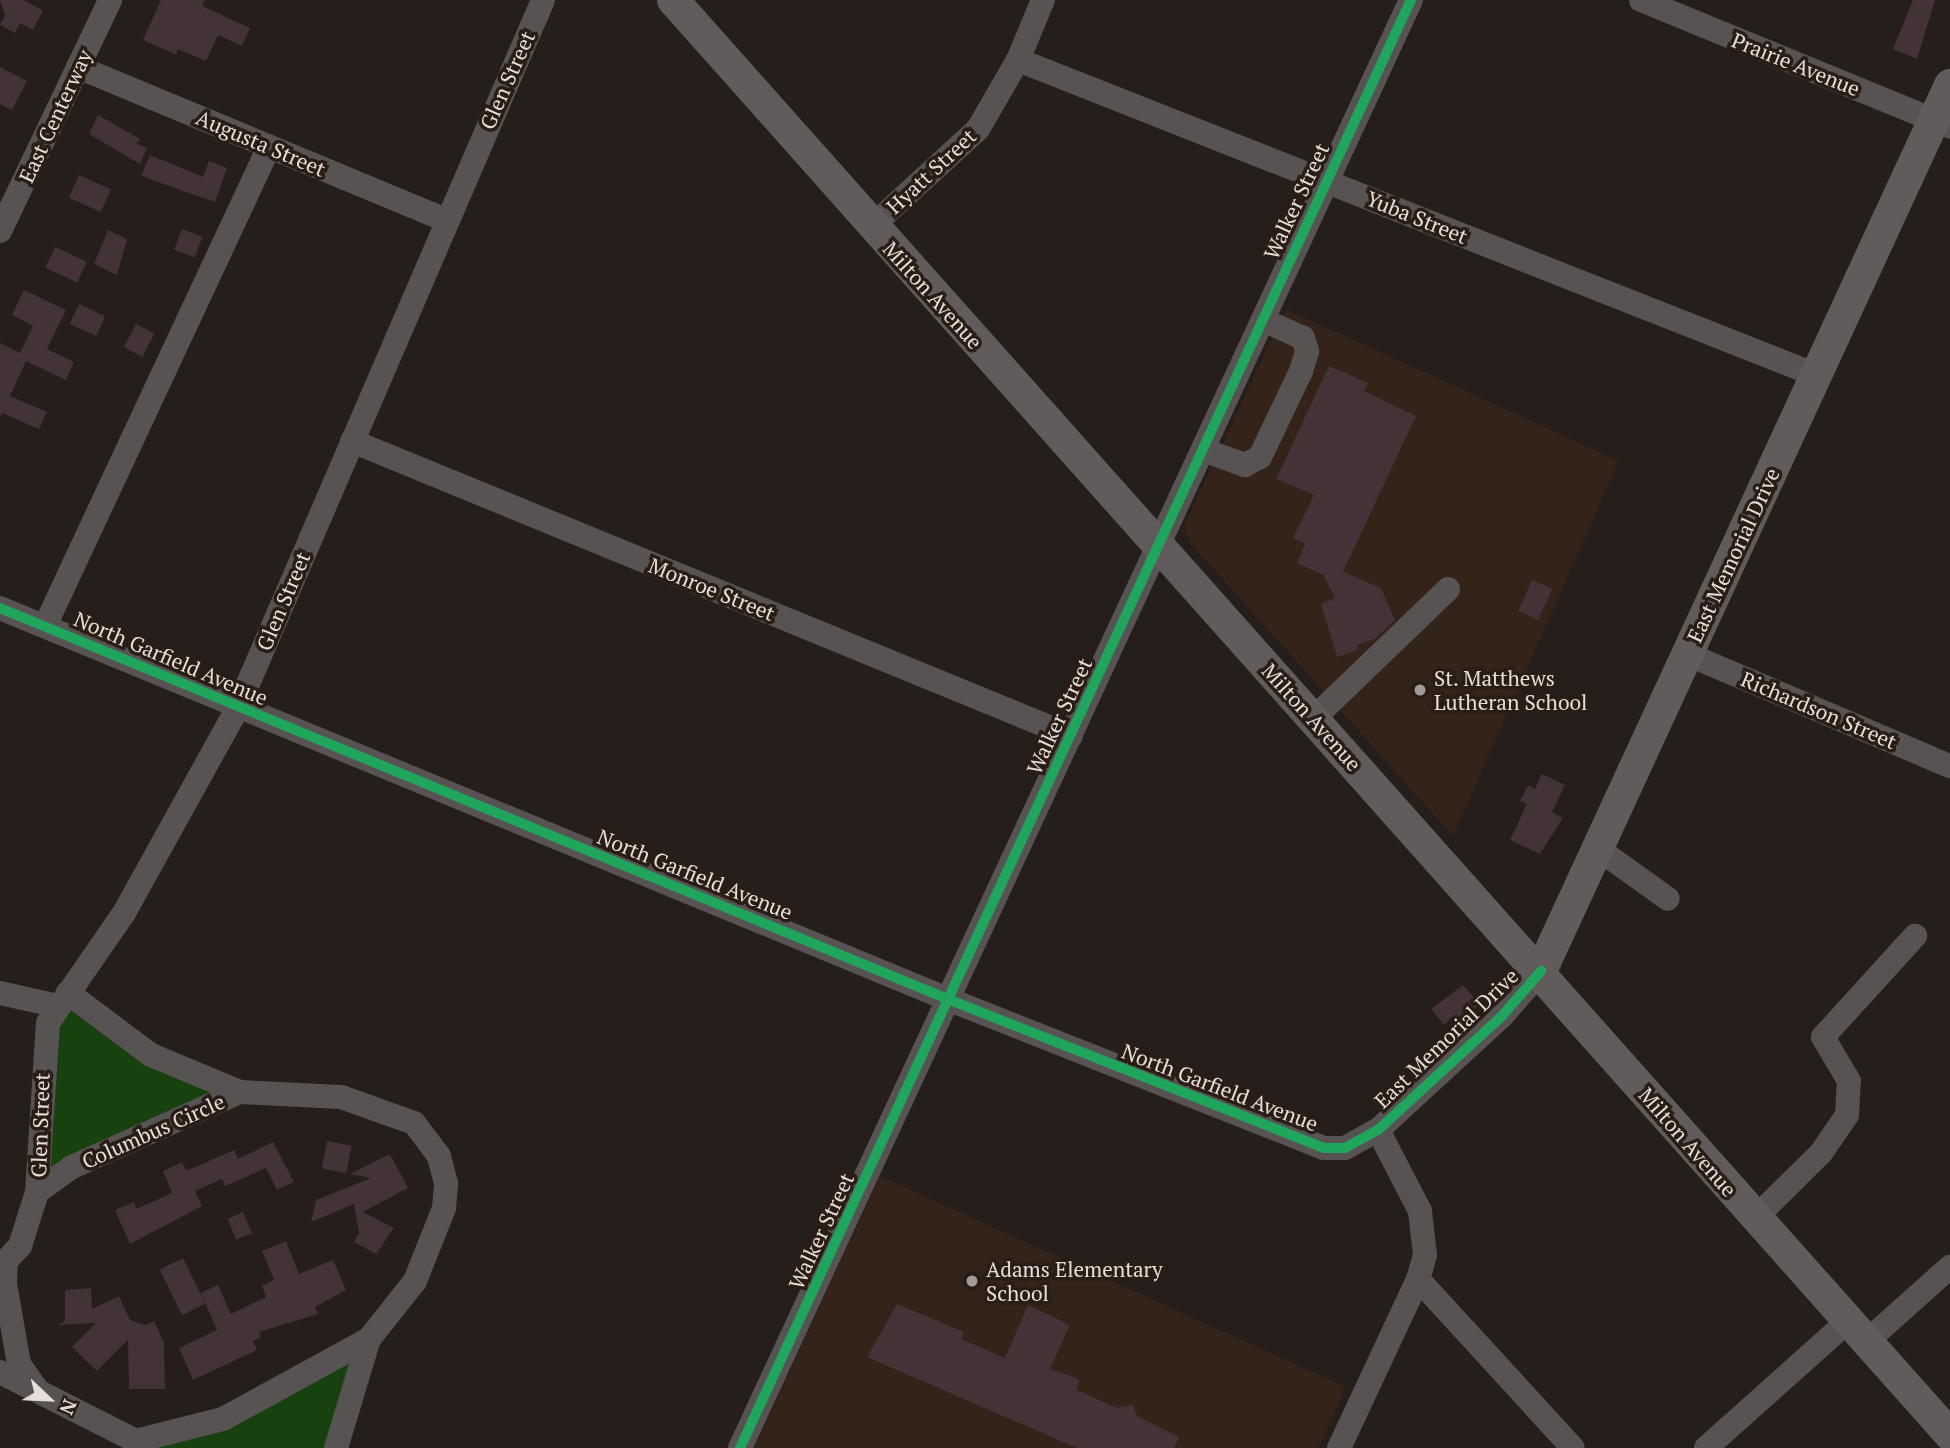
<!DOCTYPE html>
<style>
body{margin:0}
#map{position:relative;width:1950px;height:1448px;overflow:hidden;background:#251e1a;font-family:"PT Serif",serif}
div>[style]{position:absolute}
.built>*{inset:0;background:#342319}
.green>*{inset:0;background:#184110}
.building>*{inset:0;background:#433236;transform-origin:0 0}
.minor>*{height:24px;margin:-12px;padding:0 12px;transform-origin:12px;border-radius:12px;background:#565352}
.major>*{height:32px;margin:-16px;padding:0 16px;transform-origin:16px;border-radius:16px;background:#615c5b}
.cycleway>*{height:10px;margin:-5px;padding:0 5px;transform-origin:5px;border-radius:5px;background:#20a55d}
.dots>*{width:19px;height:19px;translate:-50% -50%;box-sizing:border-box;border:4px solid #291d16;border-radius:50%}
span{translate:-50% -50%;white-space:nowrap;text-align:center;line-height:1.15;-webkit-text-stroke:7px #291d16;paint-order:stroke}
.street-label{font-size:21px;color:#e7deda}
.poi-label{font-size:21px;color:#e7deda}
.left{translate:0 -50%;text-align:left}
.north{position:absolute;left:14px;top:1364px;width:70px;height:70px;-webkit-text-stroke:5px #291d16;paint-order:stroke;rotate:113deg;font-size:19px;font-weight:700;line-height:28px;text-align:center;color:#e7deda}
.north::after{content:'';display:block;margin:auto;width:24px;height:32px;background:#e7deda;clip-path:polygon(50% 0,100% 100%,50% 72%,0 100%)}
</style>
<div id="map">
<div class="built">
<i style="clip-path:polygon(1286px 309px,1619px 461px,1453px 836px,1191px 544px,1184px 526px)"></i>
<i style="clip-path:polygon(880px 1176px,1346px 1387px,1318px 1448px,754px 1448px)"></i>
</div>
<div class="green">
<i style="clip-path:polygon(68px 993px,240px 1092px,38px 1192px,40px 1108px)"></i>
<i style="clip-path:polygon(369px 1339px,336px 1448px,144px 1448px)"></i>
</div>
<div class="building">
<i style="clip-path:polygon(0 0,23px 0,43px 10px,33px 30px,20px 23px,15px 33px,0 25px,5px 15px)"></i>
<i style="clip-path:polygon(161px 0,205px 0,202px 6px,250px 28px,242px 46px,218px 35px,206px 61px,178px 49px,176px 55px,143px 40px)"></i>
<i style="clip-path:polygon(1913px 0,1935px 0,1917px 59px,1893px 49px)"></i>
<i style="clip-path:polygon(0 67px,27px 81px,12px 110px,0 104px)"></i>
<i style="clip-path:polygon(98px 115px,140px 139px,137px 144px,147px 148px,140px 164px,89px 134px)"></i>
<i style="clip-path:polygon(150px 155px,203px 177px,209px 161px,227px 168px,215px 202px,141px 176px)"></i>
<i style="left:79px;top:175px;width:35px;height:25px;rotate:24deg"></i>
<i style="left:182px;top:229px;width:22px;height:22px;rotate:21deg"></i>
<i style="clip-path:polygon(108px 230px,127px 239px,117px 275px,94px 264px)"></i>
<i style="left:55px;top:247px;width:35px;height:23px;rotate:25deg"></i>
<i style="clip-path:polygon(24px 290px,66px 310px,47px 349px,74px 362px,66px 380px,26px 361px,10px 396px,47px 412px,39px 429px,2px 413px,0 418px,0 343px,20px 353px,33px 326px,12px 315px)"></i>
<i style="left:79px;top:304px;width:29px;height:22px;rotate:25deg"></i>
<i style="left:136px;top:324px;width:21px;height:26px;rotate:28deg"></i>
<i style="clip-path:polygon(1329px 366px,1368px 383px,1364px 391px,1416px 416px,1343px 572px,1381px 588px,1395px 620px,1375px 639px,1357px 645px,1358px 650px,1337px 657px,1321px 604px,1335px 598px,1323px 575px,1297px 563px,1305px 544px,1293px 538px,1314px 495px,1276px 479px)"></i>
<i style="left:1532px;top:580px;width:22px;height:34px;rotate:24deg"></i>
<i style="clip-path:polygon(1542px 774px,1565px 785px,1552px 812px,1563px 818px,1540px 854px,1510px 840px,1527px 804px,1520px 801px,1528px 785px,1535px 789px)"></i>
<i style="clip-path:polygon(1463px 985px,1480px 1004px,1458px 1022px,1453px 1016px,1444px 1025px,1431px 1009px)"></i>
<i style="left:327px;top:1141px;width:25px;height:28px;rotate:11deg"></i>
<i style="clip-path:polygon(273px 1142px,294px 1182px,277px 1190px,266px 1168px,225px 1186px,222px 1179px,195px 1191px,202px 1206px,130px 1244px,115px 1210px,134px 1202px,136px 1209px,172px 1193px,163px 1171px,182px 1162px,186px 1170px,191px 1169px,234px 1150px,238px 1159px)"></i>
<i style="clip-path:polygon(390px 1154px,408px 1188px,363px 1212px,394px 1228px,376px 1254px,354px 1242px,359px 1233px,354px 1204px,311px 1222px,316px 1200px,371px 1178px,350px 1174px)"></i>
<i style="left:243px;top:1212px;width:23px;height:17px;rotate:67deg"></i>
<i style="clip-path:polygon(286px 1241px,299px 1274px,333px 1260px,346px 1290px,315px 1307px,318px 1314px,259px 1332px,261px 1337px,253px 1341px,257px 1350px,193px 1380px,179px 1348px,217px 1330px,201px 1293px,218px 1285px,231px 1314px,266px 1297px,262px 1286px,274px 1280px,262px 1251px)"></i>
<i style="left:183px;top:1258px;width:51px;height:26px;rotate:64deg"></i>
<i style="clip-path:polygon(91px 1288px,92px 1309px,119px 1296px,130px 1320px,145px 1325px,154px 1321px,164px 1343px,165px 1389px,129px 1389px,128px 1340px,97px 1371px,72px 1347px,96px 1323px,59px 1325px,65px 1321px,65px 1290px)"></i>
<i style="clip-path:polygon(897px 1304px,964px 1332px,961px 1339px,1005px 1358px,1028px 1305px,1070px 1325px,1050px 1369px,1079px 1379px,1077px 1390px,1117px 1408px,1133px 1405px,1137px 1416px,1179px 1437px,1174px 1448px,1077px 1448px,867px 1357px)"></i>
</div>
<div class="minor">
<i style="left:1641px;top:0;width:334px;rotate:22.3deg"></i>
<i style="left:1018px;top:60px;width:858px;rotate:21.54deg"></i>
<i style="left:78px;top:67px;width:398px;rotate:22.6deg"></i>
<i style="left:871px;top:227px;width:145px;rotate:-42.5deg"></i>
<i style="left:978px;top:129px;width:80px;rotate:-59.9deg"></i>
<i style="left:1018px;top:60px;width:65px;rotate:-67.4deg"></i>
<i style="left:0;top:231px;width:256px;rotate:-64.5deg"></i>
<i style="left:352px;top:441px;width:777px;rotate:22.31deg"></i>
<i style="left:1203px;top:450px;width:45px;rotate:19.7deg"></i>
<i style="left:1245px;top:465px;width:17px;rotate:-28deg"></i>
<i style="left:1260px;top:457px;width:95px;rotate:-64.5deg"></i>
<i style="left:1301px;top:371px;width:21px;rotate:-73deg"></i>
<i style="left:1307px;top:351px;width:14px;rotate:-107deg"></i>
<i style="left:1303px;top:338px;width:44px;rotate:-155.8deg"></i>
<i style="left:0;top:608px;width:1028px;rotate:22.42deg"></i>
<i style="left:950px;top:1000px;width:402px;rotate:21.6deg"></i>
<i style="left:1324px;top:1148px;width:21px"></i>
<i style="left:1345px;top:1148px;width:38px;rotate:-29deg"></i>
<i style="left:1378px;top:1130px;width:168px;rotate:-42.6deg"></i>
<i style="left:1502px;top:1016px;width:60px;rotate:-49.1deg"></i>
<i style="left:45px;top:626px;width:529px;rotate:-64.94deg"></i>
<i style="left:1687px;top:654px;width:286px;rotate:23.1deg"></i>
<i style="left:1314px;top:718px;width:186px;rotate:-43.9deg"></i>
<i style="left:1597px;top:848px;width:87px;rotate:35.7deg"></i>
<i style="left:0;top:993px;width:59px;rotate:12.6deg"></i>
<i style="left:1378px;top:1130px;width:91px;rotate:62.6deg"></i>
<i style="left:1420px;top:1211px;width:44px;rotate:83.5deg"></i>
<i style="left:1425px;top:1255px;width:25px;rotate:106deg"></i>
<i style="left:1418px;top:1279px;width:229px;rotate:47.5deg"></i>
<i style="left:37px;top:1192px;width:169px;rotate:-86.3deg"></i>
<i style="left:48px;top:1023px;width:134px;rotate:-55.4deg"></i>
<i style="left:124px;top:913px;width:235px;rotate:-61deg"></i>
<i style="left:238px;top:707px;width:770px;rotate:-66.66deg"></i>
<i style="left:1754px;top:1219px;width:94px;rotate:-44.6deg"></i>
<i style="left:1821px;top:1153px;width:46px;rotate:-55.6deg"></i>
<i style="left:1847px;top:1115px;width:34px;rotate:-87deg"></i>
<i style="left:1849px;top:1081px;width:51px;rotate:-120.6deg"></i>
<i style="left:1823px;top:1037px;width:137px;rotate:-47.7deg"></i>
<i style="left:1866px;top:1342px;width:113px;rotate:-41.8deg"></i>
<i style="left:0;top:1372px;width:153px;rotate:26.9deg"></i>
<i style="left:136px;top:1441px;width:90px;rotate:-14.2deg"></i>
<i style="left:223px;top:1419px;width:166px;rotate:-28.7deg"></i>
<i style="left:369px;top:1339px;width:74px;rotate:-51.6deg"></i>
<i style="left:415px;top:1281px;width:79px;rotate:-68.3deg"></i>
<i style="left:444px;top:1208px;width:25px;rotate:-85deg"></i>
<i style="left:446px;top:1183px;width:28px;rotate:-105deg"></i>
<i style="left:439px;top:1156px;width:41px;rotate:-127.1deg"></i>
<i style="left:414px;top:1123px;width:77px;rotate:-160.4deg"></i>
<i style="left:341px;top:1097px;width:101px;rotate:-177.2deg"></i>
<i style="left:240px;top:1092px;width:96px;rotate:-157.4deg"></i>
<i style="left:151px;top:1055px;width:104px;rotate:-143.2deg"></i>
<i style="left:35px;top:1387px;width:28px;rotate:-125deg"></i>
<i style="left:19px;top:1364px;width:81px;rotate:-99.9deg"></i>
<i style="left:5px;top:1284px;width:23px;rotate:-88deg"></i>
<i style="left:6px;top:1261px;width:21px;rotate:-47deg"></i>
<i style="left:20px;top:1246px;width:57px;rotate:-72.5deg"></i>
<i style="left:37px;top:1192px;width:43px;rotate:-35.5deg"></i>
<i style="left:72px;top:1167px;width:184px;rotate:-24.1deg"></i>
<i style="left:336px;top:1448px;width:114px;rotate:-73.2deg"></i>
<i style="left:740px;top:1448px;width:1596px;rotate:-65.14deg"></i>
<i style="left:1339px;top:1448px;width:187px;rotate:-64.9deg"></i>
<i style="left:1706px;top:1448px;width:188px;rotate:-41.8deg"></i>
</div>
<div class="major">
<i style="left:673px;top:0;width:1921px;rotate:48.33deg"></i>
<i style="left:1541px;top:971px;width:976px;rotate:-65.22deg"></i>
</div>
<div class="cycleway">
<i style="left:0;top:608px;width:1028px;rotate:22.42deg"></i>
<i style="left:950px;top:1000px;width:402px;rotate:21.6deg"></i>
<i style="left:1324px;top:1148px;width:21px"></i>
<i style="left:1345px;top:1148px;width:38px;rotate:-29deg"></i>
<i style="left:1378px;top:1130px;width:168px;rotate:-42.6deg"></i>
<i style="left:1502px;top:1016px;width:60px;rotate:-49.1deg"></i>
<i style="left:740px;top:1448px;width:1596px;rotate:-65.14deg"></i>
</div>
<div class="dots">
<i style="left:1420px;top:690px;background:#a39b97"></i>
<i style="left:972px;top:1281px;background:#a39b97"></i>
</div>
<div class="street-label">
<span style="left:1796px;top:64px;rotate:22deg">Prairie Avenue</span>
<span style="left:507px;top:80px;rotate:-66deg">Glen Street</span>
<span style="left:55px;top:116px;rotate:-65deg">East Centerway</span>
<span style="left:261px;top:143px;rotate:23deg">Augusta Street</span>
<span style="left:931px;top:171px;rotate:-43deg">Hyatt Street</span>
<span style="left:1296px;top:201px;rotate:-65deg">Walker Street</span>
<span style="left:1417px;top:217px;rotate:22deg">Yuba Street</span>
<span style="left:933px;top:295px;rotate:48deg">Milton Avenue</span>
<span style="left:1733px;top:555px;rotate:-65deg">East Memorial Drive</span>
<span style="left:712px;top:589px;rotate:22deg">Monroe Street</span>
<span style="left:283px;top:601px;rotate:-67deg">Glen Street</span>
<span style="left:171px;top:658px;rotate:23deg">North Garfield Avenue</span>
<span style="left:1819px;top:710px;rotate:23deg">Richardson Street</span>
<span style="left:1059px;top:716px;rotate:-65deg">Walker Street</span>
<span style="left:1312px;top:717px;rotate:48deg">Milton Avenue</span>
<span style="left:695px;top:874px;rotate:22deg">North Garfield Avenue</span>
<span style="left:1446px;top:1038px;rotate:-44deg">East Memorial Drive</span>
<span style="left:1220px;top:1087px;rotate:21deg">North Garfield Avenue</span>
<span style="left:40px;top:1125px;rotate:-88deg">Glen Street</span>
<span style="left:153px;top:1131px;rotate:-24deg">Columbus Circle</span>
<span style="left:1688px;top:1142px;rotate:49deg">Milton Avenue</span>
<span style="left:821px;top:1231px;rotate:-65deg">Walker Street</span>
</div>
<div class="poi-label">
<span class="left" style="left:1434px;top:690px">St. Matthews<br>Lutheran School</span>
<span class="left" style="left:986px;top:1281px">Adams Elementary<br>School</span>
</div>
<div class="north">N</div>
</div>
